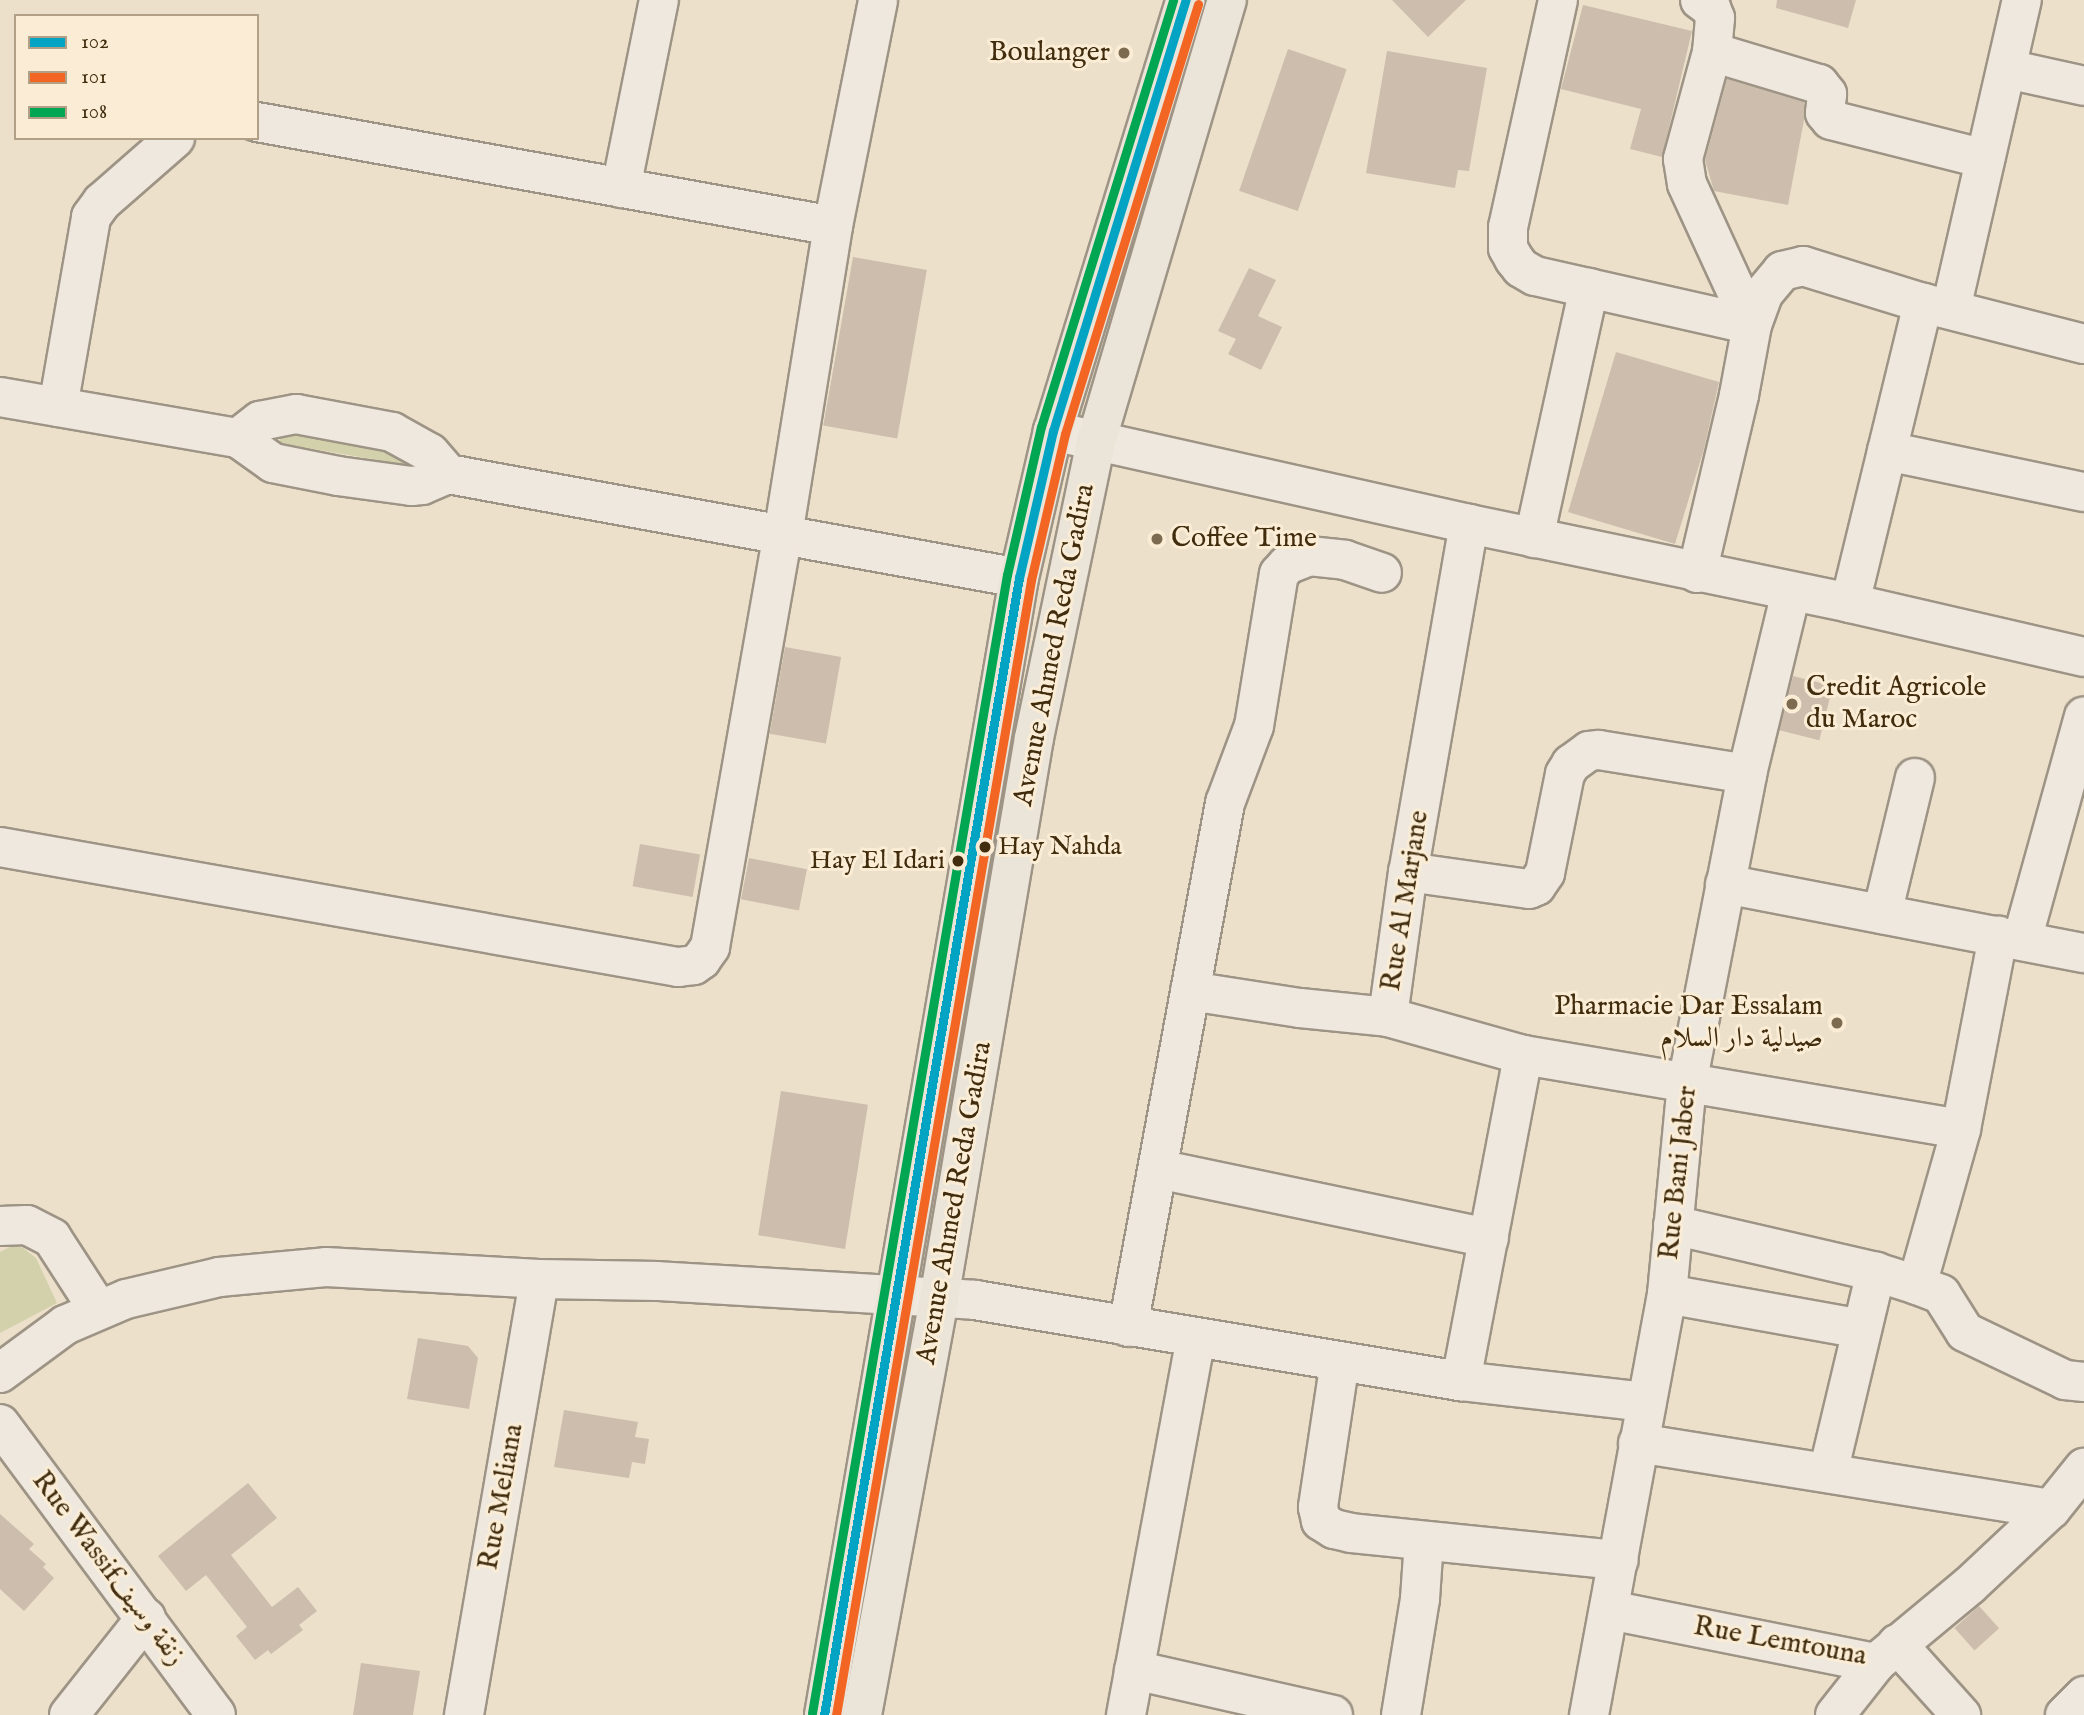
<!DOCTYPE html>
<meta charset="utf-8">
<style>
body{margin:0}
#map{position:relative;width:2084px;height:1715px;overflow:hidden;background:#ece0cb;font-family:"IM FELL English",Amiri,serif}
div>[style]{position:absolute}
.green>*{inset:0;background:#d3d1ab}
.building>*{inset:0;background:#cdbdac;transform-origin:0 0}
.roads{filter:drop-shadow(2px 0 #9e9485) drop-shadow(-2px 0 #9e9485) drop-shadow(0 2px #9e9485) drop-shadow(0 -2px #9e9485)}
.minor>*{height:38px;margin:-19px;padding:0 19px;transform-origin:19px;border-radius:19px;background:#efe8de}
.major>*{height:38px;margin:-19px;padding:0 19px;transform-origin:19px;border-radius:19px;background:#ebe4d9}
.bus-1>*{height:9px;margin:-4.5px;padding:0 4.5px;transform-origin:4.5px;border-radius:4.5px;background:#03a3c4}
.bus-2>*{height:9px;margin:-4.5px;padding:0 4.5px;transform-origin:4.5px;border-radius:4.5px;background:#f26522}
.bus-3>*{height:9px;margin:-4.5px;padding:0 4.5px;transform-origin:4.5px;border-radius:4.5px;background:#00a651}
.dots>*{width:19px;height:19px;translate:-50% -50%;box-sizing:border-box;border:4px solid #fbedd5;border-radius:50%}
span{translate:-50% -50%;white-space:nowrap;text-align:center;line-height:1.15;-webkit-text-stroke:6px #fbedd5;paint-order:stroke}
.bus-label{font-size:26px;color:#412c0e}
.left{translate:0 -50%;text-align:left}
.right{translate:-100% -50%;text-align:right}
.poi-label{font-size:28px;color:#412c0e}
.street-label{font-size:28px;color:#412c0e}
.legend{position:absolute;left:14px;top:14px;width:245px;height:126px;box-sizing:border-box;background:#fbedd5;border:2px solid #b1a085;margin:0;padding:9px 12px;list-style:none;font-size:21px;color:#412c0e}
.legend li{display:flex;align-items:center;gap:14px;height:35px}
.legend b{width:35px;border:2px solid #b1a085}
</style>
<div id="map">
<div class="green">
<i style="clip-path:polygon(294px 430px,406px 450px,410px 459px,401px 464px,279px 443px,281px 436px)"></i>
<i style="clip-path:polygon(14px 1245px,23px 1248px,36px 1258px,57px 1303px,0 1333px,0 1252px)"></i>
</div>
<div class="building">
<i style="clip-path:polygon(1392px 0,1466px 0,1428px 37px)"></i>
<i style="clip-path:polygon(1777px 0,1856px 0,1848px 28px,1776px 8px)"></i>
<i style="clip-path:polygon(1583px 5px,1692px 31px,1662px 157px,1630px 149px,1641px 109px,1561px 89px)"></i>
<i style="left:1288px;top:49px;width:62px;height:150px;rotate:19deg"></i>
<i style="clip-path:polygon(1387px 51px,1487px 68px,1469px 171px,1458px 170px,1455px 188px,1366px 173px)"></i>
<i style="clip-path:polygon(1727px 79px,1804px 102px,1804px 120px,1788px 205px,1714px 191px,1705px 160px)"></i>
<i style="left:853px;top:257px;width:75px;height:171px;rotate:10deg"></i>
<i style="clip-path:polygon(1249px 268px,1276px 280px,1258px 316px,1282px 327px,1261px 370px,1228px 354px,1236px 339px,1218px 331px)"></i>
<i style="clip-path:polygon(1616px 352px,1719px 382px,1704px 449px,1675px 544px,1568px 512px)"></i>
<i style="left:785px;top:647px;width:57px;height:88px;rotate:10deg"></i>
<i style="left:1793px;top:676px;width:41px;height:56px;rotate:14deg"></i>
<i style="left:640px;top:844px;width:61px;height:43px;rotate:10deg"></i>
<i style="left:749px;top:858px;width:59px;height:42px;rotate:11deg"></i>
<i style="left:781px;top:1091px;width:88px;height:146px;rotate:9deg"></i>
<i style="clip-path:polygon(418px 1338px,468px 1346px,478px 1358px,469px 1409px,407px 1399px)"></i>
<i style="clip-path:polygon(564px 1410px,638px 1422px,635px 1437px,649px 1439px,645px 1464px,632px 1462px,629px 1478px,554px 1467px)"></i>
<i style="clip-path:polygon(248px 1483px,277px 1518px,231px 1555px,272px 1607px,298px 1587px,317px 1611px,299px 1625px,303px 1630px,271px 1654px,268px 1650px,255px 1660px,236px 1636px,247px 1627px,206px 1575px,186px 1591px,158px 1556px)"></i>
<i style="clip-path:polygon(0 1514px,34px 1544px,29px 1549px,46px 1564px,43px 1567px,54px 1578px,24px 1611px,0 1589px)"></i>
<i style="left:1979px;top:1606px;width:30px;height:33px;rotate:48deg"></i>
<i style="clip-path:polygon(361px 1663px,420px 1671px,413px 1715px,353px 1715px)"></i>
</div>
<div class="roads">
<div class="minor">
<i style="left:1558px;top:0;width:232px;rotate:102.4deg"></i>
<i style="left:1508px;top:227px;width:21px;rotate:90deg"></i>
<i style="left:1508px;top:248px;width:13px;rotate:61deg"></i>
<i style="left:1514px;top:259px;width:11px;rotate:52deg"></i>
<i style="left:1521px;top:268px;width:16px;rotate:30deg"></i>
<i style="left:1535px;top:276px;width:222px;rotate:12.7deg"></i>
<i style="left:1700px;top:0;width:14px;rotate:36deg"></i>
<i style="left:1711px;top:8px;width:11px;rotate:68deg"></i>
<i style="left:1715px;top:18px;width:34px;rotate:95deg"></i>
<i style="left:1712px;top:52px;width:112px;rotate:16.7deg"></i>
<i style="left:1819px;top:84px;width:13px;rotate:51deg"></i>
<i style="left:1827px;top:94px;width:19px;rotate:96deg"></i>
<i style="left:1825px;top:113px;width:9px;rotate:49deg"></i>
<i style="left:1831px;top:120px;width:159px;rotate:14.2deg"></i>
<i style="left:1712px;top:52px;width:111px;rotate:105.2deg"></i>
<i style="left:1683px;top:159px;width:25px;rotate:81deg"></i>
<i style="left:1687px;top:184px;width:155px;rotate:65.3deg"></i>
<i style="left:2007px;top:69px;width:79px;rotate:12.4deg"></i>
<i style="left:257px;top:122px;width:585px;rotate:10.23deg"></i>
<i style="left:621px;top:188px;width:192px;rotate:-78.6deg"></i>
<i style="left:1945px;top:307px;width:14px;rotate:-51deg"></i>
<i style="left:1954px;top:296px;width:304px;rotate:-77.1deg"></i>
<i style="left:0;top:397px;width:242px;rotate:9.8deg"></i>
<i style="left:238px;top:438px;width:43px;rotate:35.5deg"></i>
<i style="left:273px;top:463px;width:66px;rotate:11.3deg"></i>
<i style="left:338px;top:476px;width:74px;rotate:7.8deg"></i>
<i style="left:411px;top:486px;width:11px;rotate:-5deg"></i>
<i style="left:422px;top:485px;width:28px;rotate:-23deg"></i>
<i style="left:448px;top:474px;width:580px;rotate:10.32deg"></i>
<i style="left:58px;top:407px;width:193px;rotate:-80.1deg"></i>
<i style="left:91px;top:217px;width:19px;rotate:-54deg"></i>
<i style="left:102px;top:202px;width:97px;rotate:-41.2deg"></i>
<i style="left:1053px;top:431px;width:426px;rotate:12.6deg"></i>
<i style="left:1469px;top:524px;width:389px;rotate:11.7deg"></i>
<i style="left:1850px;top:603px;width:240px;rotate:13deg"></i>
<i style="left:238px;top:438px;width:28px;rotate:-38deg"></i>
<i style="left:260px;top:421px;width:37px;rotate:-11deg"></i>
<i style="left:296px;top:414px;width:98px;rotate:10.6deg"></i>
<i style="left:392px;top:432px;width:43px;rotate:28.9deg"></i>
<i style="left:430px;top:453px;width:28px;rotate:49deg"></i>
<i style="left:1887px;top:451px;width:201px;rotate:11.8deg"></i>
<i style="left:1469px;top:524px;width:353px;rotate:99.9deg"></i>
<i style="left:1408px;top:872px;width:146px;rotate:97.9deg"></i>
<i style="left:1388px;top:1017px;width:140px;rotate:15.7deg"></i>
<i style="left:1523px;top:1055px;width:444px;rotate:9.6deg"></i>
<i style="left:1534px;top:538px;width:256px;rotate:-77.6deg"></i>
<i style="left:1697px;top:573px;width:183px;rotate:-76.7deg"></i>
<i style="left:1739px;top:395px;width:71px;rotate:-79.5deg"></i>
<i style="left:1752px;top:325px;width:33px;rotate:-70deg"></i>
<i style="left:1763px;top:294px;width:30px;rotate:-50deg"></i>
<i style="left:1782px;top:271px;width:22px;rotate:-13deg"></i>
<i style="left:1803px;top:266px;width:126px;rotate:17.1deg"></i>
<i style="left:1923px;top:303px;width:166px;rotate:14.3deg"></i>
<i style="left:1850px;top:603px;width:309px;rotate:-76.3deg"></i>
<i style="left:0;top:847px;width:689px;rotate:10.04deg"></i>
<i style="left:678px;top:967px;width:16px;rotate:-7deg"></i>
<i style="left:694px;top:965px;width:9px;rotate:-36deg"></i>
<i style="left:701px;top:960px;width:16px;rotate:-55deg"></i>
<i style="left:710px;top:947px;width:418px;rotate:-80deg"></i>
<i style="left:783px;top:535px;width:313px;rotate:-80.8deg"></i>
<i style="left:833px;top:226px;width:230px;rotate:-78.7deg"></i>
<i style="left:1408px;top:872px;width:122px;rotate:8deg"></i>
<i style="left:1529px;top:889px;width:8px;rotate:-23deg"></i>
<i style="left:1536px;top:886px;width:16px;rotate:-55deg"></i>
<i style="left:1545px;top:873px;width:101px;rotate:-78.6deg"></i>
<i style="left:1565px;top:774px;width:12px;rotate:-59deg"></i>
<i style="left:1571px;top:764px;width:22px;rotate:-36deg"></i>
<i style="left:1589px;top:751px;width:10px;rotate:-6deg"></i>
<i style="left:1599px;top:750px;width:150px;rotate:9.2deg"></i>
<i style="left:1725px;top:884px;width:366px;rotate:10.9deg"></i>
<i style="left:1882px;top:914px;width:140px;rotate:-76.4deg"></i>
<i style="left:2022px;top:940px;width:232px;rotate:-74.5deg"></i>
<i style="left:1190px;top:991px;width:111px;rotate:8.8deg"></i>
<i style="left:1300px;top:1008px;width:88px;rotate:5.8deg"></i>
<i style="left:1158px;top:1169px;width:338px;rotate:11.8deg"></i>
<i style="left:1673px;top:1225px;width:208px;rotate:13deg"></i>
<i style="left:1876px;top:1272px;width:43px;rotate:17.6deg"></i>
<i style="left:1917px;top:1285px;width:26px;rotate:21deg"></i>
<i style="left:1941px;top:1294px;width:45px;rotate:57.7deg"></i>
<i style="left:1965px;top:1332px;width:111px;rotate:25.6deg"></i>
<i style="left:2065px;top:1380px;width:19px;rotate:6deg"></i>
<i style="left:0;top:1226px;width:27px;rotate:-2deg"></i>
<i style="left:27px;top:1225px;width:28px;rotate:27deg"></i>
<i style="left:52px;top:1238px;width:85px;rotate:57.1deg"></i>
<i style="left:1917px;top:1285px;width:162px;rotate:-74.2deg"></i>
<i style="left:1961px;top:1129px;width:197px;rotate:-79.1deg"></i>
<i style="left:1667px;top:1294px;width:198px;rotate:10.2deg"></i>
<i style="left:1128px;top:1327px;width:533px;rotate:-79.51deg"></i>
<i style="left:1225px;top:803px;width:82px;rotate:-69.4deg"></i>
<i style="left:1254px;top:726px;width:154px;rotate:-80.7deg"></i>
<i style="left:1279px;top:574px;width:12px;rotate:-48deg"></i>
<i style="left:1287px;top:565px;width:24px;rotate:-22deg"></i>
<i style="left:1309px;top:556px;width:36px;rotate:6deg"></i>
<i style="left:1345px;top:560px;width:39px;rotate:19deg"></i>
<i style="left:1340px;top:1361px;width:148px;rotate:98.6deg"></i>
<i style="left:1318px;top:1507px;width:14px;rotate:78deg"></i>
<i style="left:1321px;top:1521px;width:15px;rotate:32deg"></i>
<i style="left:1334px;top:1529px;width:17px;rotate:13deg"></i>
<i style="left:1351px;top:1533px;width:269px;rotate:5.8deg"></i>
<i style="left:0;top:1373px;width:81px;rotate:-36.4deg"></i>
<i style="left:65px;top:1325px;width:66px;rotate:-23.1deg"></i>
<i style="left:126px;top:1299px;width:96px;rotate:-13.3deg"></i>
<i style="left:219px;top:1277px;width:107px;rotate:-5.3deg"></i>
<i style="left:326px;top:1267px;width:213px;rotate:3.2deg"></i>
<i style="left:539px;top:1279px;width:118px;rotate:1deg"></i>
<i style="left:657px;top:1281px;width:319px;rotate:3.4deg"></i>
<i style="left:975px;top:1300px;width:493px;rotate:9.5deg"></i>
<i style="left:1461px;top:1381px;width:186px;rotate:6.5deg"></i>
<i style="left:1461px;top:1381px;width:332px;rotate:-79.2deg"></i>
<i style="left:0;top:1424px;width:362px;rotate:53.4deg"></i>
<i style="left:1638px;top:1443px;width:418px;rotate:9.1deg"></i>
<i style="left:1828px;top:1473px;width:207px;rotate:-76.6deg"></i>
<i style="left:1610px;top:1610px;width:271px;rotate:11.3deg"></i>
<i style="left:1897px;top:1644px;width:96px;rotate:48deg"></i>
<i style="left:1134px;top:1670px;width:204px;rotate:12.7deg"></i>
<i style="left:69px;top:1715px;width:124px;rotate:-51.6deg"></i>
<i style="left:464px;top:1715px;width:442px;rotate:-80.2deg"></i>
<i style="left:1126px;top:1715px;width:383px;rotate:-79.5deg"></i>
<i style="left:1401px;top:1715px;width:118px;rotate:-80.7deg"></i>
<i style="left:1420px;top:1599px;width:58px;rotate:-86.1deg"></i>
<i style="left:1589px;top:1715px;width:428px;rotate:-79.5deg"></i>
<i style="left:1667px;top:1294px;width:211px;rotate:-84.6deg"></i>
<i style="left:1687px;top:1084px;width:316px;rotate:-79deg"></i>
<i style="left:1747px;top:774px;width:187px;rotate:-76.4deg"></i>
<i style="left:1835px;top:1715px;width:66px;rotate:-51.7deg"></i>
<i style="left:1876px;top:1663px;width:122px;rotate:-39.7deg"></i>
<i style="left:1970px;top:1585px;width:111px;rotate:-43.2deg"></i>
<i style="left:2051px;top:1509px;width:53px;rotate:-51.2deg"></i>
<i style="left:2065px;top:1715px;width:27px;rotate:-45deg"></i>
</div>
<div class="major">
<i style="left:824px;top:1715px;width:1154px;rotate:-80.27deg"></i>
<i style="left:1019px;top:578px;width:151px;rotate:-77deg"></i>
<i style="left:1053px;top:431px;width:451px;rotate:-72.9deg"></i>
<i style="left:862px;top:1715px;width:423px;rotate:-79.5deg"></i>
<i style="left:939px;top:1299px;width:569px;rotate:-80.39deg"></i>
<i style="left:1034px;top:738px;width:302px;rotate:-78.2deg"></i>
<i style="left:1096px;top:442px;width:461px;rotate:-73.5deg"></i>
</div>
</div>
<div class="bus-1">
<i style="left:824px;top:1715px;width:1154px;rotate:-80.27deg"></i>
<i style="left:1019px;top:578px;width:151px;rotate:-77deg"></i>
<i style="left:1053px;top:431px;width:451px;rotate:-72.9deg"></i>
</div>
<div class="bus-2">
<i style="left:836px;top:1715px;width:1152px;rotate:-80.25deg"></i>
<i style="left:1031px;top:580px;width:150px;rotate:-76.9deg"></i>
<i style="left:1065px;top:434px;width:450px;rotate:-72.8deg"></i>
</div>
<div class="bus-3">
<i style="left:812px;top:1713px;width:1155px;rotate:-80.28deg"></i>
<i style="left:1007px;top:575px;width:152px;rotate:-77.1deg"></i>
<i style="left:1041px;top:427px;width:447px;rotate:-72.8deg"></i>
</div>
<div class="dots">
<i style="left:1124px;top:53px;background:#7d6b50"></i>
<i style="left:1157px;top:539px;background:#7d6b50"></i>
<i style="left:1792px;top:704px;background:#7d6b50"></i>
<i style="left:985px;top:847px;background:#412c0e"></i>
<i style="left:958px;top:861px;background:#412c0e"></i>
<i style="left:1837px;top:1023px;background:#7d6b50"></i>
</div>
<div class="bus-label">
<span class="left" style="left:998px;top:847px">Hay Nahda</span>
<span class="right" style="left:945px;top:861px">Hay El Idari</span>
</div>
<div class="poi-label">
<span class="right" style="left:1110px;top:53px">Boulanger</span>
<span class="left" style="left:1171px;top:539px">Coffee Time</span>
<span class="left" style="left:1806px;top:704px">Credit Agricole<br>du Maroc</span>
<span class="right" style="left:1823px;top:1023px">Pharmacie Dar Essalam<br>صيدلية دار السلام</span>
</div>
<div class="street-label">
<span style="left:1055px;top:645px;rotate:-79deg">Avenue Ahmed Reda Gadira</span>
<span style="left:1406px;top:901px;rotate:-81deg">Rue Al Marjane</span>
<span style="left:1679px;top:1173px;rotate:-84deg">Rue Bani Jaber</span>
<span style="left:955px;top:1203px;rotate:-80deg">Avenue Ahmed Reda Gadira</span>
<span style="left:502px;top:1497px;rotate:-80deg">Rue Meliana</span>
<span style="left:108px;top:1569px;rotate:53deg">Rue Wassifزنقة وسيف</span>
<span style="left:1780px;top:1642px;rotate:10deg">Rue Lemtouna</span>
</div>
<ul class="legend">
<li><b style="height:9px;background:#03a3c4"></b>102</li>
<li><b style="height:9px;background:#f26522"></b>101</li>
<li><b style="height:9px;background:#00a651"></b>108</li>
</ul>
</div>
